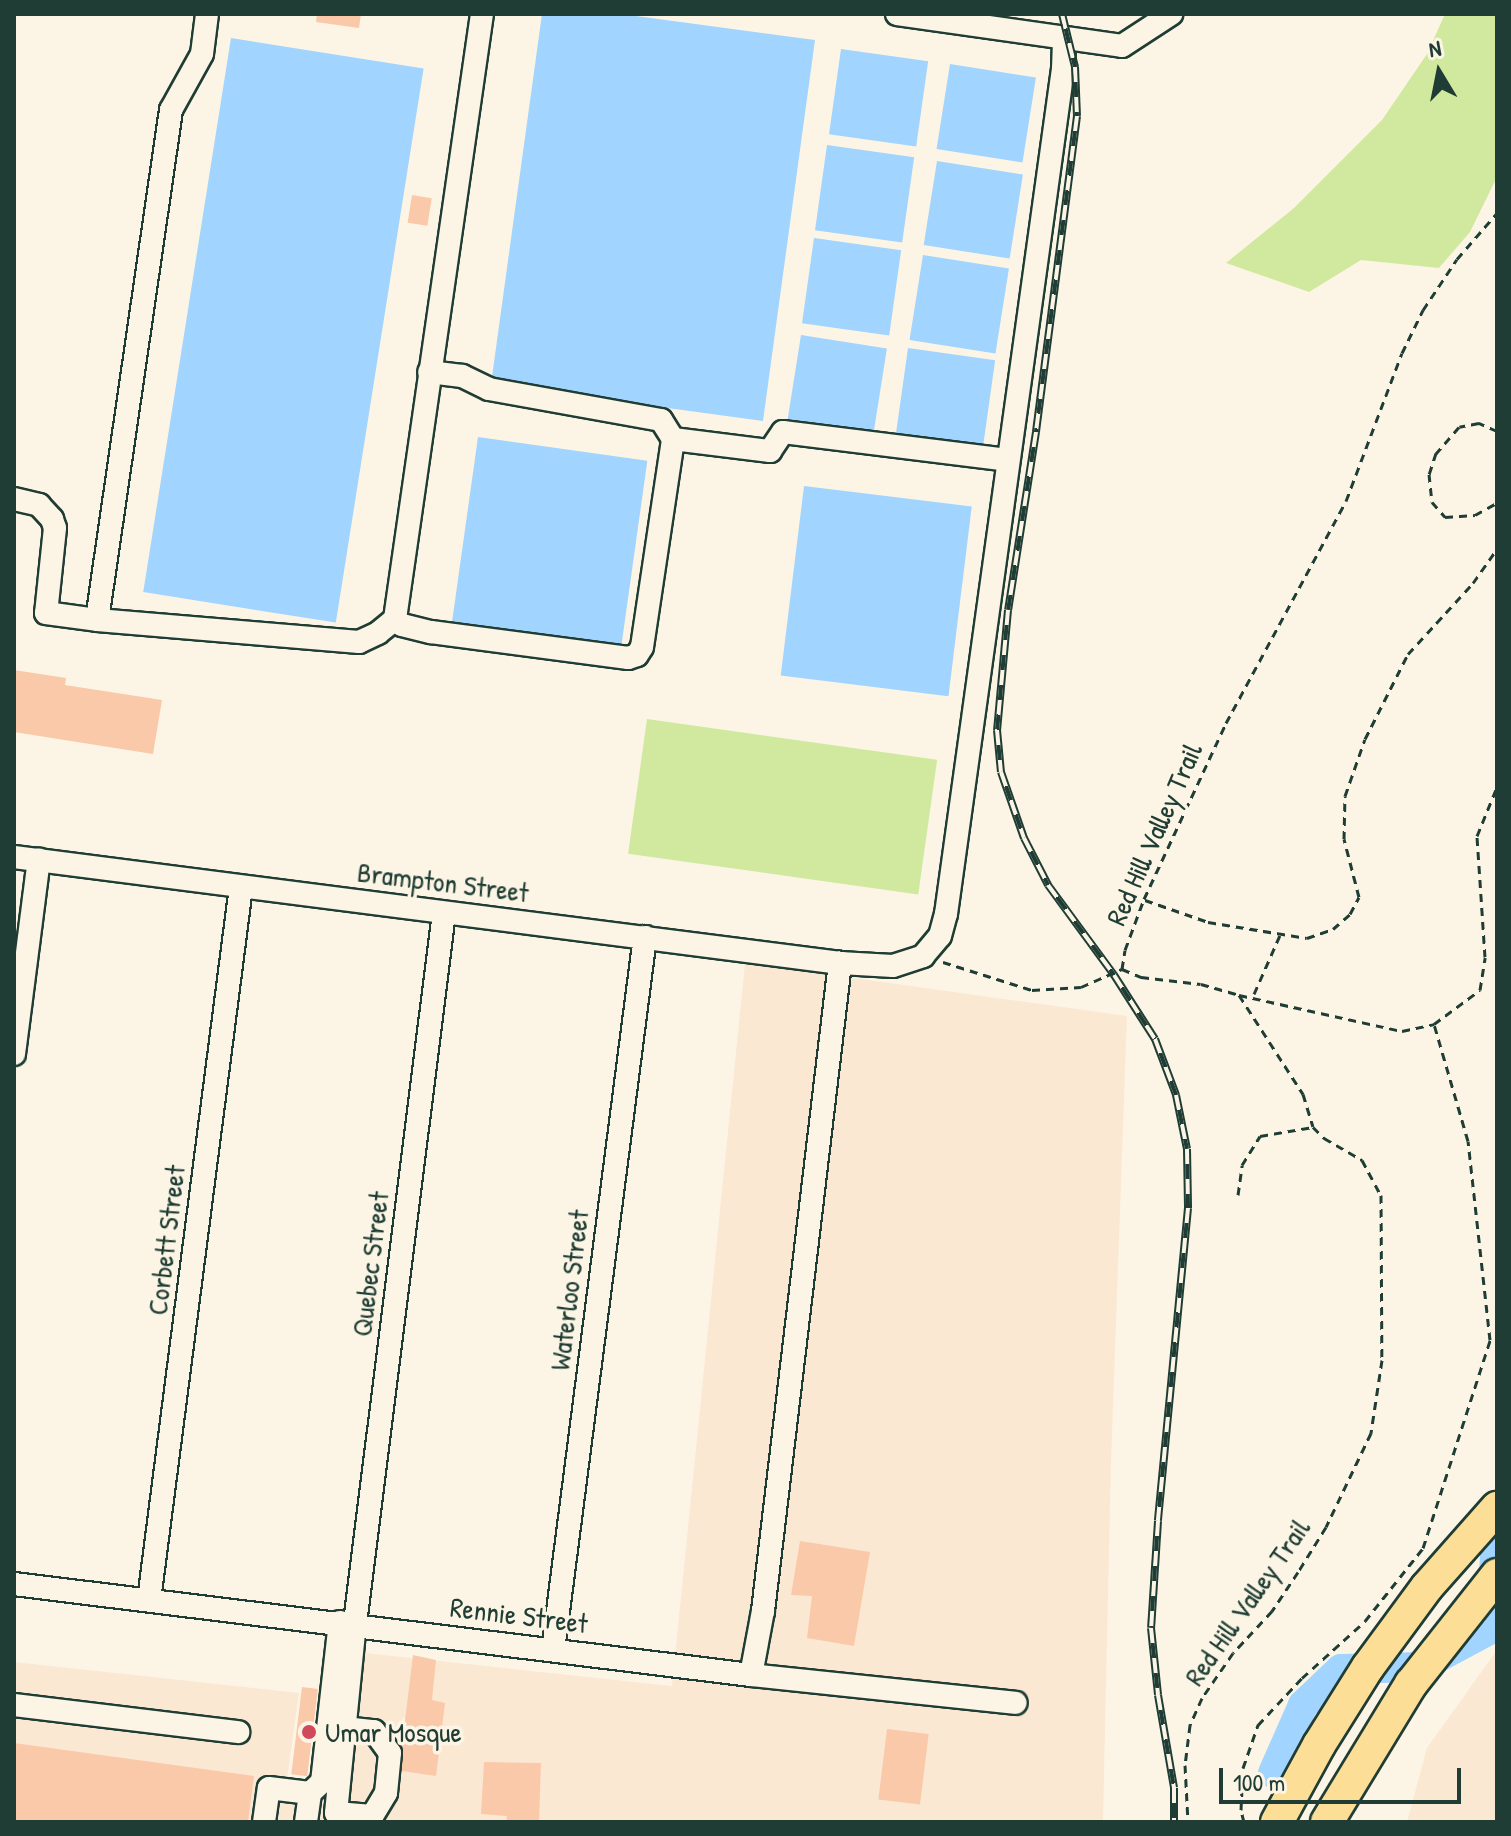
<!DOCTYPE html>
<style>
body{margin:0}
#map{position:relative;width:1511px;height:1836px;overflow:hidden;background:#fcf5e5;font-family:"Patrick Hand",sans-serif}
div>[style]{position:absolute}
.built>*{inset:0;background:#fbe8d3}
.green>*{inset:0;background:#d0e99f;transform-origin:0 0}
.water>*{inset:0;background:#a1d4fe;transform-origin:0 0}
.river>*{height:30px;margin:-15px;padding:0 15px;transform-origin:15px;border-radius:15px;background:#a1d4fe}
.building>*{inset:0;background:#fac9a9;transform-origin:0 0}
.path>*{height:3px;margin-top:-1.5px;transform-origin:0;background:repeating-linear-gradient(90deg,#1f3d34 0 8px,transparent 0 14px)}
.roads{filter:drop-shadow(2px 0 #1f3d34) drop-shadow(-2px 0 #1f3d34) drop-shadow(0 2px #1f3d34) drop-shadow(0 -2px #1f3d34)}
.minor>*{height:22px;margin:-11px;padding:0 11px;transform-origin:11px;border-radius:11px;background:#fcf5e5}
.highway>*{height:32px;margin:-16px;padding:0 16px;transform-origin:16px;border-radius:16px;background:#fcde96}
.rail>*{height:8px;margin-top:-4px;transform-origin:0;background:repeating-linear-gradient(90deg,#fcf5e5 0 15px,#1f3d34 0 30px);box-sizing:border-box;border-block:2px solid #1f3d34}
.dots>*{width:22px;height:22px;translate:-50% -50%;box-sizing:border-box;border:4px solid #fcf5e5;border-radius:50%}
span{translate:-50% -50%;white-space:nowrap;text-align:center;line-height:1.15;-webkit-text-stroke:7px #fcf5e5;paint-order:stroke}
.street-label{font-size:28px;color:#1f3d34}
.poi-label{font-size:28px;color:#1f3d34}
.left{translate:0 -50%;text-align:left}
.frame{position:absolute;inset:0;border:16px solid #1f3d34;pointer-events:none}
.north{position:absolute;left:1399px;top:32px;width:80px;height:80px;-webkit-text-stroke:6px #fcf5e5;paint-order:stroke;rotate:350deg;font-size:22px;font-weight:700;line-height:32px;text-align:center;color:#1f3d34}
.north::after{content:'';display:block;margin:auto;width:28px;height:36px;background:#1f3d34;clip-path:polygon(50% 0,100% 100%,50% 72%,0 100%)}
.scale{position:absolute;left:1219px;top:1768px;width:242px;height:36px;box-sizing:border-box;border:4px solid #1f3d34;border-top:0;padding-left:10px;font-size:24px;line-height:28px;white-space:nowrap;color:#1f3d34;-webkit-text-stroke:6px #fcf5e5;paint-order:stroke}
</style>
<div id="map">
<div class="built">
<i style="clip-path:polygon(745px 963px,1127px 1016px,1111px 1462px,1103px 1822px,14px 1822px,14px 1662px,299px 1693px,286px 1786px,326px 1790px,346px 1651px,672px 1686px)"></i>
<i style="clip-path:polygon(1497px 1650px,1497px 1822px,1407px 1822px,1427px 1748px)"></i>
</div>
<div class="green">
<i style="clip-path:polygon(1445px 14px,1497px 14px,1497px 177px,1470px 232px,1439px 268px,1361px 260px,1309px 292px,1226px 263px,1294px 208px,1382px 120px,1427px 54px)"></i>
<i style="left:647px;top:719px;width:293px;height:136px;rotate:8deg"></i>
</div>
<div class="water">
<i style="clip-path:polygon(542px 14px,621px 14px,815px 40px,763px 421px,491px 384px)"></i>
<i style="left:231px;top:38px;width:195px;height:561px;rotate:9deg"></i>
<i style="left:841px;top:49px;width:88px;height:86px;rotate:8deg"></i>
<i style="left:950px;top:64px;width:87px;height:86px;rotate:9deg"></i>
<i style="left:827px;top:145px;width:88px;height:86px;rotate:8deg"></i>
<i style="left:937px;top:161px;width:87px;height:85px;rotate:9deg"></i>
<i style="left:814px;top:238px;width:88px;height:86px;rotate:8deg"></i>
<i style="left:923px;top:255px;width:87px;height:86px;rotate:9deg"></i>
<i style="left:801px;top:335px;width:87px;height:85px;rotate:9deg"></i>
<i style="left:908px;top:348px;width:88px;height:89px;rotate:8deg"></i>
<i style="left:478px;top:437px;width:171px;height:192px;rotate:8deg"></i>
<i style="left:804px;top:486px;width:169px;height:191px;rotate:7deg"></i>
</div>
<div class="river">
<i style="left:1273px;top:1773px;width:74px;rotate:-66.2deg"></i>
<i style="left:1303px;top:1705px;width:52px;rotate:-43.5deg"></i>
<i style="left:1341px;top:1669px;width:79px;rotate:-1.5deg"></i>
<i style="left:1420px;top:1667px;width:81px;rotate:-28.2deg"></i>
<i style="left:1491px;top:1629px;width:111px;rotate:-86.9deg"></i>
</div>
<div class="building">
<i style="clip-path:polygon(317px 14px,361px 14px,359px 28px,316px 22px)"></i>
<i style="left:412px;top:195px;width:20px;height:28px;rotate:9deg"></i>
<i style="clip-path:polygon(14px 670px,66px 678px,65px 685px,162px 700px,153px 754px,14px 732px)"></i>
<i style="clip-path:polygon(800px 1541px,870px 1552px,854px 1646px,807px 1638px,812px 1596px,791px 1595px)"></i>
<i style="clip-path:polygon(413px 1655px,436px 1660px,432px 1700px,445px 1703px,436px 1776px,402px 1771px,402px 1745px)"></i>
<i style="left:302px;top:1687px;width:16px;height:88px;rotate:7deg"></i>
<i style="left:887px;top:1729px;width:42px;height:71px;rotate:7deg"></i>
<i style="clip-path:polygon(14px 1743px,254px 1776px,248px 1822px,14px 1822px)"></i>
<i style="clip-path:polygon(484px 1762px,541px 1763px,539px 1822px,506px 1822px,507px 1816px,481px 1814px)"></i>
</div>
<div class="path">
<i style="left:1497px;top:431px;width:20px;rotate:-156deg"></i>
<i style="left:1479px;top:423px;width:20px;rotate:169deg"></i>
<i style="left:1459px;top:427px;width:35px;rotate:131deg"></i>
<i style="left:1436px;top:453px;width:22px;rotate:108deg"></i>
<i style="left:1429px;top:474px;width:28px;rotate:84deg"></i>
<i style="left:1432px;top:502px;width:20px;rotate:49deg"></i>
<i style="left:1445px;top:517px;width:30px;rotate:-4deg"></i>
<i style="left:1475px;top:515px;width:25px;rotate:-29deg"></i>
<i style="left:1145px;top:900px;width:67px;rotate:19.2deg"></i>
<i style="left:1208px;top:922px;width:100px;rotate:9.2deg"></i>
<i style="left:1307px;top:938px;width:28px;rotate:-19deg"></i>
<i style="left:1333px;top:929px;width:23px;rotate:-41deg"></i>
<i style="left:1350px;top:914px;width:19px;rotate:-62deg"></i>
<i style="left:1359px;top:897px;width:60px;rotate:-104.5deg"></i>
<i style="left:1344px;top:839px;width:43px;rotate:-88.7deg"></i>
<i style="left:1345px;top:796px;width:60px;rotate:-70.7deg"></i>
<i style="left:1365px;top:739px;width:95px;rotate:-63.2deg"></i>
<i style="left:1408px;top:654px;width:96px;rotate:-47.5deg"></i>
<i style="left:1473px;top:583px;width:42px;rotate:-54.8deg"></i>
<i style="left:943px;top:962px;width:93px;rotate:17.5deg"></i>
<i style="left:1032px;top:990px;width:49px;rotate:-3.5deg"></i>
<i style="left:1081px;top:987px;width:45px;rotate:-23.7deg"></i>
<i style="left:1122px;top:969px;width:21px;rotate:23deg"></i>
<i style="left:1141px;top:977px;width:60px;rotate:6.7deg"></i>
<i style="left:1201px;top:984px;width:40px;rotate:16deg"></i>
<i style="left:1239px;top:995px;width:118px;rotate:57.1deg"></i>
<i style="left:1303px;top:1094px;width:34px;rotate:73deg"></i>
<i style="left:1313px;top:1127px;width:16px;rotate:45deg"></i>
<i style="left:1324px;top:1138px;width:44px;rotate:30.1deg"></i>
<i style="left:1362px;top:1160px;width:40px;rotate:62deg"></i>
<i style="left:1381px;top:1195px;width:165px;rotate:89.7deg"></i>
<i style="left:1382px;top:1360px;width:74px;rotate:98.6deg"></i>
<i style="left:1371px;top:1433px;width:104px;rotate:115.6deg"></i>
<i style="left:1326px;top:1527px;width:53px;rotate:121.9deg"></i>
<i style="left:1298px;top:1572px;width:47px;rotate:123.7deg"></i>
<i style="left:1272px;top:1611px;width:57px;rotate:132.9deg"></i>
<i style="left:1233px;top:1653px;width:55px;rotate:124.6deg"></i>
<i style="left:1202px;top:1698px;width:30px;rotate:114deg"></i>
<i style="left:1190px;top:1725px;width:40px;rotate:97.1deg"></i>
<i style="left:1185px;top:1765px;width:57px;rotate:87deg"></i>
<i style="left:1122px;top:969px;width:19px;rotate:-81deg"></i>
<i style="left:1125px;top:950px;width:54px;rotate:-69.6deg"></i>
<i style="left:1144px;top:899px;width:194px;rotate:-65deg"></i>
<i style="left:1226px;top:723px;width:252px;rotate:-61.6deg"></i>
<i style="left:1346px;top:501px;width:158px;rotate:-69.3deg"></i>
<i style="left:1402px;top:353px;width:48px;rotate:-64deg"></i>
<i style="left:1423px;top:310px;width:61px;rotate:-56.3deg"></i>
<i style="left:1457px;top:259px;width:61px;rotate:-49deg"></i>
<i style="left:1254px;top:994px;width:64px;rotate:-66.2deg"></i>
<i style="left:1239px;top:995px;width:167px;rotate:12.5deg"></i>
<i style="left:1402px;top:1031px;width:33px;rotate:-12deg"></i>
<i style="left:1238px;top:1195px;width:30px;rotate:-82deg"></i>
<i style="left:1242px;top:1165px;width:34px;rotate:-58deg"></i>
<i style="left:1260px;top:1136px;width:54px;rotate:-9.6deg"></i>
<i style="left:1244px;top:1822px;width:12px;rotate:-104deg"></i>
<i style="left:1241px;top:1810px;width:42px;rotate:-87.3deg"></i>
<i style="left:1243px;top:1768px;width:46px;rotate:-70.8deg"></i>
<i style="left:1258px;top:1725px;width:64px;rotate:-46.9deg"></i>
<i style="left:1302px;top:1678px;width:85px;rotate:-42.1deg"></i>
<i style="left:1365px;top:1621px;width:93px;rotate:-51.5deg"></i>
<i style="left:1423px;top:1548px;width:219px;rotate:-72.1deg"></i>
<i style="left:1490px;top:1340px;width:200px;rotate:-96.3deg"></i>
<i style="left:1468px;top:1141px;width:122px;rotate:-106.2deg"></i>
<i style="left:1434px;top:1024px;width:57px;rotate:-36.5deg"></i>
<i style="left:1480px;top:990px;width:33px;rotate:-81deg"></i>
<i style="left:1485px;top:957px;width:121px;rotate:-93.8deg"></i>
<i style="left:1477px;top:836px;width:53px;rotate:-67.8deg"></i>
</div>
<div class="roads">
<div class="minor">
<i style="left:207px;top:14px;width:40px;rotate:97.1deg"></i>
<i style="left:202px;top:54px;width:64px;rotate:119deg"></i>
<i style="left:171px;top:110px;width:515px;rotate:98.26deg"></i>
<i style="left:97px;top:620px;width:263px;rotate:4.8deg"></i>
<i style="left:359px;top:642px;width:21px;rotate:-25deg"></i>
<i style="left:378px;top:633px;width:22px;rotate:-39deg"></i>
<i style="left:395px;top:619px;width:611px;rotate:-81.82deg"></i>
<i style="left:897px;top:14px;width:227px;rotate:8.1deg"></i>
<i style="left:1122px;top:46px;width:59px;rotate:-33.1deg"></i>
<i style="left:673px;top:439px;width:98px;rotate:7.1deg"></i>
<i style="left:770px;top:451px;width:23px;rotate:-56deg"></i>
<i style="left:783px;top:432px;width:226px;rotate:7.1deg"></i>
<i style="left:14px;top:499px;width:26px;rotate:13deg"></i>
<i style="left:39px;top:505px;width:19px;rotate:47deg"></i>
<i style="left:52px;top:519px;width:9px;rotate:72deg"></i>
<i style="left:55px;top:528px;width:85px;rotate:96deg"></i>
<i style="left:46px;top:613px;width:51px;rotate:7.8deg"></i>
<i style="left:395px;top:619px;width:9px;rotate:41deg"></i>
<i style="left:402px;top:625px;width:30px;rotate:14deg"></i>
<i style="left:431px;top:632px;width:199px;rotate:7.5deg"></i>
<i style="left:628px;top:658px;width:9px;rotate:-18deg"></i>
<i style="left:637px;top:655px;width:9px;rotate:-58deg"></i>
<i style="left:642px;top:647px;width:210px;rotate:-81.5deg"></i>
<i style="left:673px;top:439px;width:22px;rotate:-122deg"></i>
<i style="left:661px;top:420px;width:175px;rotate:-169.8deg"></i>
<i style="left:489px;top:389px;width:30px;rotate:-154deg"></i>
<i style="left:462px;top:376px;width:33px;rotate:-173deg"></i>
<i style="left:14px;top:857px;width:833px;rotate:7.31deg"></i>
<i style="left:840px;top:963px;width:53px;rotate:3.2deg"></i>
<i style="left:893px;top:966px;width:32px;rotate:-18deg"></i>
<i style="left:923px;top:956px;width:26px;rotate:-50deg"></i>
<i style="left:940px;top:936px;width:23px;rotate:-75deg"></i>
<i style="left:946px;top:914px;width:853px;rotate:-82.12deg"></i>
<i style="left:1063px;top:69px;width:30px;rotate:-88deg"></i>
<i style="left:14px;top:1054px;width:196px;rotate:-82.7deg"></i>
<i style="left:14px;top:1584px;width:743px;rotate:7.04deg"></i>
<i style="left:751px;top:1675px;width:266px;rotate:6deg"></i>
<i style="left:149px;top:1600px;width:719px;rotate:-82.65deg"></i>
<i style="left:553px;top:1650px;width:719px;rotate:-82.65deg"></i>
<i style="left:751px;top:1675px;width:65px;rotate:-79.4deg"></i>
<i style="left:763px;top:1611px;width:653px;rotate:-83.22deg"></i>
<i style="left:14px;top:1705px;width:226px;rotate:6.9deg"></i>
<i style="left:344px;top:1728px;width:30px;rotate:6deg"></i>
<i style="left:374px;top:1731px;width:27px;rotate:54deg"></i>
<i style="left:390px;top:1753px;width:40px;rotate:95.7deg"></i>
<i style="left:386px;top:1793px;width:27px;rotate:121deg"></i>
<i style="left:372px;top:1816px;width:36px;rotate:-175deg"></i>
<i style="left:336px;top:1813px;width:191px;rotate:-84.3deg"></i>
<i style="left:355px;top:1623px;width:716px;rotate:-82.86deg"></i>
<i style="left:264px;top:1822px;width:34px;rotate:-82deg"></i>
<i style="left:269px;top:1788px;width:41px;rotate:7deg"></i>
<i style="left:306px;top:1822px;width:29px;rotate:-82deg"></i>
<i style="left:310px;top:1793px;width:16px;rotate:-43deg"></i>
<i style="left:322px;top:1782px;width:161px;rotate:-83.6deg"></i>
</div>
<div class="highway">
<i style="left:1277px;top:1822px;width:88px;rotate:-61.4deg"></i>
<i style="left:1319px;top:1745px;width:92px;rotate:-57.9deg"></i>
<i style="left:1368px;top:1667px;width:99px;rotate:-53.6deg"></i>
<i style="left:1427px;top:1587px;width:106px;rotate:-48.5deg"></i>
<i style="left:1327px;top:1822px;width:162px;rotate:-58.7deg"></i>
<i style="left:1411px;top:1684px;width:139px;rotate:-51.7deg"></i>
</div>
</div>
<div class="rail">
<i style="left:1062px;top:14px;width:55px;rotate:76.2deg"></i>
<i style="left:1075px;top:67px;width:49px;rotate:87.7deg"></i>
<i style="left:1077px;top:116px;width:319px;rotate:97.4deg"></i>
<i style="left:1036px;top:432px;width:180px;rotate:98.9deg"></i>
<i style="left:1008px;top:610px;width:121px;rotate:95.2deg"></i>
<i style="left:997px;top:730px;width:42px;rotate:84.6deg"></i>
<i style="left:1001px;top:772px;width:70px;rotate:70.8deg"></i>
<i style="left:1024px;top:838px;width:53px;rotate:62.9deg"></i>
<i style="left:1048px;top:885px;width:112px;rotate:53.7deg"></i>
<i style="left:1114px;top:975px;width:76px;rotate:57.4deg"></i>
<i style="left:1155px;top:1039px;width:60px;rotate:69.4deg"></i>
<i style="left:1176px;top:1095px;width:55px;rotate:78.5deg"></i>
<i style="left:1187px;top:1149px;width:59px;rotate:89deg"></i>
<i style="left:1188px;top:1208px;width:314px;rotate:95.5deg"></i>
<i style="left:1158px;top:1521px;width:107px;rotate:93.7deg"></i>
<i style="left:1151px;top:1628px;width:67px;rotate:84deg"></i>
<i style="left:1158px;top:1695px;width:94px;rotate:80.2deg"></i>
<i style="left:1174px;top:1788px;width:34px;rotate:90deg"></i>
</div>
<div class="dots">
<i style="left:309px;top:1732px;background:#d1495b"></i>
</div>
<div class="street-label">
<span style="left:1154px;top:834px;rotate:-66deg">Red Hill Valley Trail</span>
<span style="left:443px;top:882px;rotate:7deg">Brampton Street</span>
<span style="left:166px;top:1240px;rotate:-83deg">Corbett Street</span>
<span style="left:370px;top:1264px;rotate:-83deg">Quebec Street</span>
<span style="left:569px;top:1290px;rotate:-83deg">Waterloo Street</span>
<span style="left:1247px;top:1602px;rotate:-55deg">Red Hill Valley Trail</span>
<span style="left:519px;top:1615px;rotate:7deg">Rennie Street</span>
</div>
<div class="poi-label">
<span class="left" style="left:325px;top:1732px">Umar Mosque</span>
</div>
<div class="frame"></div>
<div class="north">N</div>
<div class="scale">100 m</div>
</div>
